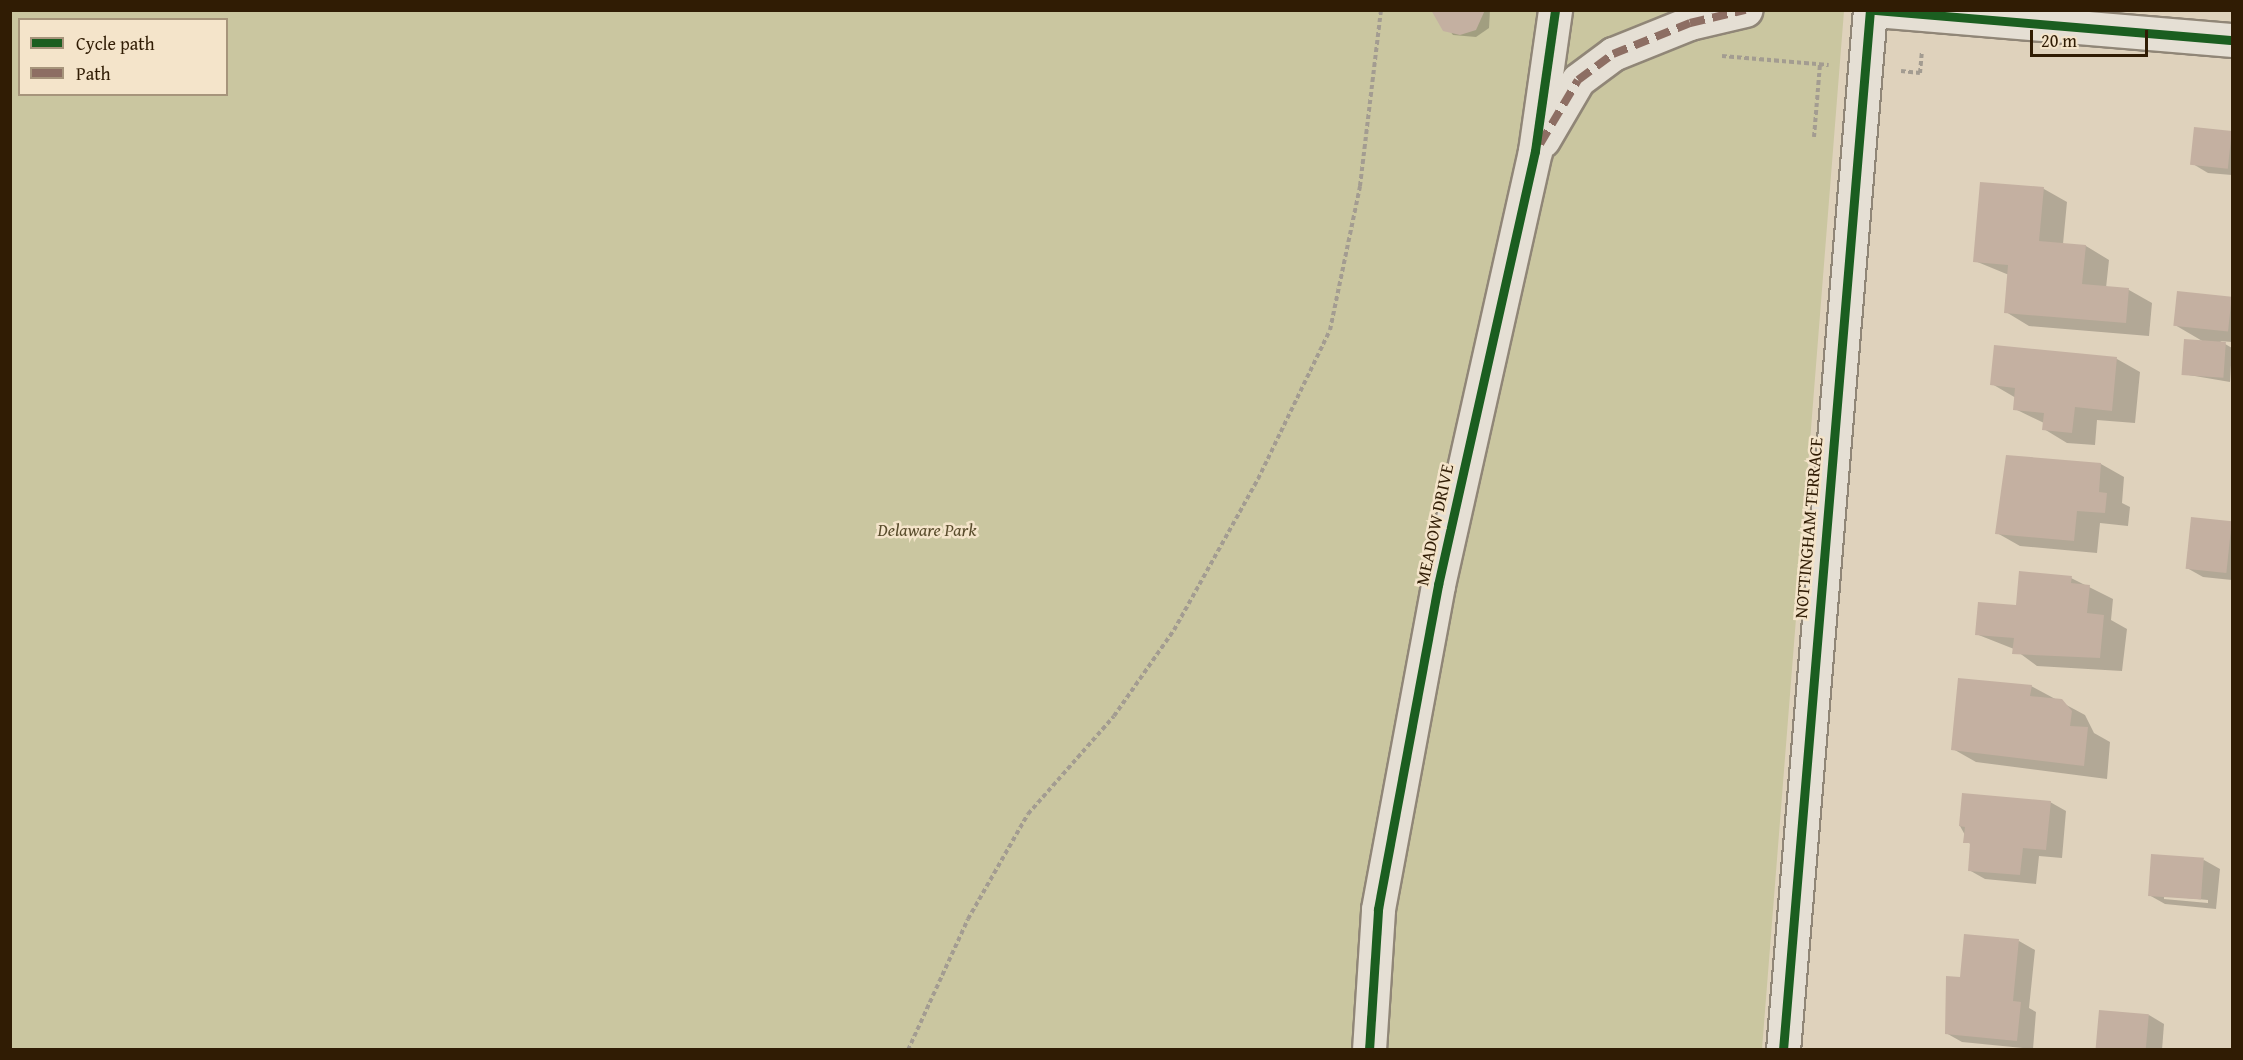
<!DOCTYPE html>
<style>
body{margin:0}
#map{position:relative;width:2243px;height:1060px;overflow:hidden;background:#dfd2bc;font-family:"Gentium Book Plus",serif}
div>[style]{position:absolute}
.green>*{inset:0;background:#cac6a0}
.shadow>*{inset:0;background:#0003}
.building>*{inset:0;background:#c4b0a1;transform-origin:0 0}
.path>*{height:4px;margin-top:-2px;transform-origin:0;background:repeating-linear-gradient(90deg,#a39c91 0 4.5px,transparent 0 7.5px)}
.roads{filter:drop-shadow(2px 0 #908677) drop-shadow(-2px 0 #908677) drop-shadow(0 2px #908677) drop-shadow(0 -2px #908677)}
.street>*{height:33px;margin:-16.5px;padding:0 16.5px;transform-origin:16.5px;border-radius:16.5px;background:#e5dfd4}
.quiet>*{height:8px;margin-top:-4px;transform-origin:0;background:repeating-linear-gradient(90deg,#8d6e63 0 15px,transparent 0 23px)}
.cycleway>*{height:9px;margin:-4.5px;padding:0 4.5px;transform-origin:4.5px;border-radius:4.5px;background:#1b5e20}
span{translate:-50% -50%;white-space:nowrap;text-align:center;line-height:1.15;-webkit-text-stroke:5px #f4e4ca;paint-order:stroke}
.street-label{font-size:18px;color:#301c04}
.park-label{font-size:18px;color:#594c2c;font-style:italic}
.frame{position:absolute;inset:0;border:12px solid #301c04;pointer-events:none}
.legend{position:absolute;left:18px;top:18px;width:210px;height:78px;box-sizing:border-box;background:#f4e4ca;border:2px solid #a6947b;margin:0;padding:8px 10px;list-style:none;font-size:18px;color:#301c04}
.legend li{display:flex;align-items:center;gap:12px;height:30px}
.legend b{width:30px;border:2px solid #a6947b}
.scale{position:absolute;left:2030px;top:30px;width:118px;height:27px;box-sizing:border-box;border:3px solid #301c04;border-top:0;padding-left:8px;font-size:18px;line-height:21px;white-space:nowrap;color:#301c04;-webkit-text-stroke:4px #f4e4ca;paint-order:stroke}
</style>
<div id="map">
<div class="green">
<i style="clip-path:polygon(evenodd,10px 11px,1844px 11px,1762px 1049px,11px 1049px,10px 11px,20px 20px,226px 20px,226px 94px,20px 94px,20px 20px)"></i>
</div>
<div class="shadow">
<i style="clip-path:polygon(1434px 10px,1490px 10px,1489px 28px,1476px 37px,1453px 35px)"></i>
<i style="clip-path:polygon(2196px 129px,2232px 132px,2232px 175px,2208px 173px,2193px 164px)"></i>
<i style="clip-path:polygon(1982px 183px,2044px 189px,2067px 202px,2063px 244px,2086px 246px,2109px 260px,2106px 288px,2129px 290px,2152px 303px,2149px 336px,2029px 326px,2006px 312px,2009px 275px,1975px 261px)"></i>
<i style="clip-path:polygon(2178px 293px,2232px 299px,2232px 342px,2220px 341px,2232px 348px,2230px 382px,2183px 374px,2204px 342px,2175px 325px)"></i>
<i style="clip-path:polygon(1996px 347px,2117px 359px,2140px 372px,2135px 423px,2097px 420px,2095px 445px,2067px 443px,2044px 429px,2044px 423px,2015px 409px,2016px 398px,1992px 384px)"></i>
<i style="clip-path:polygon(2007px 457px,2101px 464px,2124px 477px,2122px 503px,2130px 507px,2128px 526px,2100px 523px,2097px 553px,2020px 546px,1997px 533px)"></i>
<i style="clip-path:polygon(2192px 519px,2232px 523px,2232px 580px,2203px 577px,2187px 568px)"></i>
<i style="clip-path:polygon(2071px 578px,2113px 599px,2111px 620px,2127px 629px,2122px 671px,2037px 666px,2014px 649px,1976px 634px)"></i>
<i style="clip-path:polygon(2031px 686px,2085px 715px,2094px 733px,2110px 742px,2107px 779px,1976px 762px,1953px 749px)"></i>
<i style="clip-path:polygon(2050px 802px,2066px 811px,2062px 858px,2039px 856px,2036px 884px,1985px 879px,1969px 870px,1971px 846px,1960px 826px)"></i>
<i style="clip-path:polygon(evenodd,2204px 860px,2220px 869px,2216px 909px,2165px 904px,2149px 895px,2204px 860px,2164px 896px,2208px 900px,2208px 903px,2164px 899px,2164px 896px)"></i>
<i style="clip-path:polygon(2019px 941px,2035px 950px,2029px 1008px,2036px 1012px,2033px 1049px,1962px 1042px,1946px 1033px,1961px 979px)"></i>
<i style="clip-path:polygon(2149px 1015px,2164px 1024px,2162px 1050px,2097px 1050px)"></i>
</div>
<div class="building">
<i style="clip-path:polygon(1431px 10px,1485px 10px,1476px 30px,1460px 35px,1443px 31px)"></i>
<i style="left:2194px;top:127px;width:38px;height:38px;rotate:6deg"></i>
<i style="clip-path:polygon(1980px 182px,2044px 187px,2039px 241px,2086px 245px,2082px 284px,2129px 288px,2126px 323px,2004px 313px,2008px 265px,1973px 262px)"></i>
<i style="left:2177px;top:291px;width:55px;height:35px;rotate:6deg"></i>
<i style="left:2184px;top:339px;width:42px;height:36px;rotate:4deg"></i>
<i style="clip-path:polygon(1994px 345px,2117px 357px,2112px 411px,2075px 407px,2072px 433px,2042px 430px,2044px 413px,2013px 410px,2015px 388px,1990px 385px)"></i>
<i style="clip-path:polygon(2006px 455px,2101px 463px,2099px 492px,2107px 493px,2105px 513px,2077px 511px,2074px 541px,1995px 534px)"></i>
<i style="left:2191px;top:517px;width:41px;height:52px;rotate:6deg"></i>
<i style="clip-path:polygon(2019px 571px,2072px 576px,2071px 583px,2090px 585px,2087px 613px,2104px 615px,2100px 658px,2012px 654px,2014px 638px,1975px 635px,1978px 602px,2016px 605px)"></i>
<i style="clip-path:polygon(1958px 678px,2032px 685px,2030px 696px,2062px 699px,2072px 711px,2070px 726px,2088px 727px,2084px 766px,1951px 750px)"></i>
<i style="clip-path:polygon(1962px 793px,2051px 801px,2046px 850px,2023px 848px,2020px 875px,1968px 871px,1970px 843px,1963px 843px,1965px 827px,1959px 826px)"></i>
<i style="left:2151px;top:854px;width:53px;height:42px;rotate:4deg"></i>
<i style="clip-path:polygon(1964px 934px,2019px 939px,2013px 1001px,2021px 1002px,2017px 1041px,1945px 1034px,1946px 976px,1960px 977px)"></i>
<i style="left:2099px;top:1010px;width:50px;height:40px;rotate:5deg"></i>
</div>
<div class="path">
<i style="left:1722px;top:56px;width:107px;rotate:4.8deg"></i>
<i style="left:1901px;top:71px;width:19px;rotate:6deg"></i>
<i style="left:1920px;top:73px;width:21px;rotate:-85deg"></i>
<i style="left:1814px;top:137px;width:73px;rotate:-85.3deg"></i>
<i style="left:908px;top:1050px;width:144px;rotate:-65.4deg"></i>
<i style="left:968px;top:919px;width:121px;rotate:-60.3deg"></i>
<i style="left:1028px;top:814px;width:130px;rotate:-48.7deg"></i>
<i style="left:1114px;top:716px;width:105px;rotate:-55.1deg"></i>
<i style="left:1174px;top:630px;width:173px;rotate:-60.9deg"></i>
<i style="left:1258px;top:479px;width:165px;rotate:-64.2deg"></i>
<i style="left:1330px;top:330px;width:147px;rotate:-78.2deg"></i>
<i style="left:1360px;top:186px;width:177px;rotate:-83.2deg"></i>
</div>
<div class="roads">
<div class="street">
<i style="left:1874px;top:10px;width:359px;rotate:4.8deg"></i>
<i style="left:1543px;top:140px;width:69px;rotate:-59.7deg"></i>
<i style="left:1578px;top:80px;width:44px;rotate:-36.6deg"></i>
<i style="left:1613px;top:54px;width:83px;rotate:-21.9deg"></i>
<i style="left:1690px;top:23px;width:57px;rotate:-13.3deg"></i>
<i style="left:1369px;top:1050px;width:141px;rotate:-86.3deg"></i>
<i style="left:1378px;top:909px;width:330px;rotate:-79.5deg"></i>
<i style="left:1438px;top:585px;width:445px;rotate:-77.4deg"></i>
<i style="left:1535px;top:151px;width:142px;rotate:-81.9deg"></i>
<i style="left:1783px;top:1050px;width:1044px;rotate:-85.22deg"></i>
</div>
</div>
<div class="quiet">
<i style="left:1540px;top:144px;width:74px;rotate:-59.3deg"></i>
<i style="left:1578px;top:80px;width:44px;rotate:-36.6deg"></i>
<i style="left:1613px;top:54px;width:83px;rotate:-21.9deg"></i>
<i style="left:1690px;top:23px;width:57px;rotate:-13.3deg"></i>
</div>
<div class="cycleway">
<i style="left:1874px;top:10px;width:359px;rotate:4.8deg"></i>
<i style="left:1369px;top:1050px;width:141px;rotate:-86.3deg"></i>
<i style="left:1378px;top:909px;width:330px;rotate:-79.5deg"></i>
<i style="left:1438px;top:585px;width:445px;rotate:-77.4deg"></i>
<i style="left:1535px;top:151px;width:142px;rotate:-81.9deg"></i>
<i style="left:1783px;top:1050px;width:1044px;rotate:-85.22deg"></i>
</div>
<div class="street-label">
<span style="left:1435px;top:525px;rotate:-78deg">MEADOW DRIVE</span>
<span style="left:1809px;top:528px;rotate:-85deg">NOTTINGHAM TERRACE</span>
</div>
<div class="park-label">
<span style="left:927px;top:530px">Delaware Park</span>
</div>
<div class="frame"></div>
<ul class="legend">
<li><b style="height:8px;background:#1b5e20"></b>Cycle path</li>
<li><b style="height:8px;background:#8d6e63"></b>Path</li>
</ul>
<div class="scale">20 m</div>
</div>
